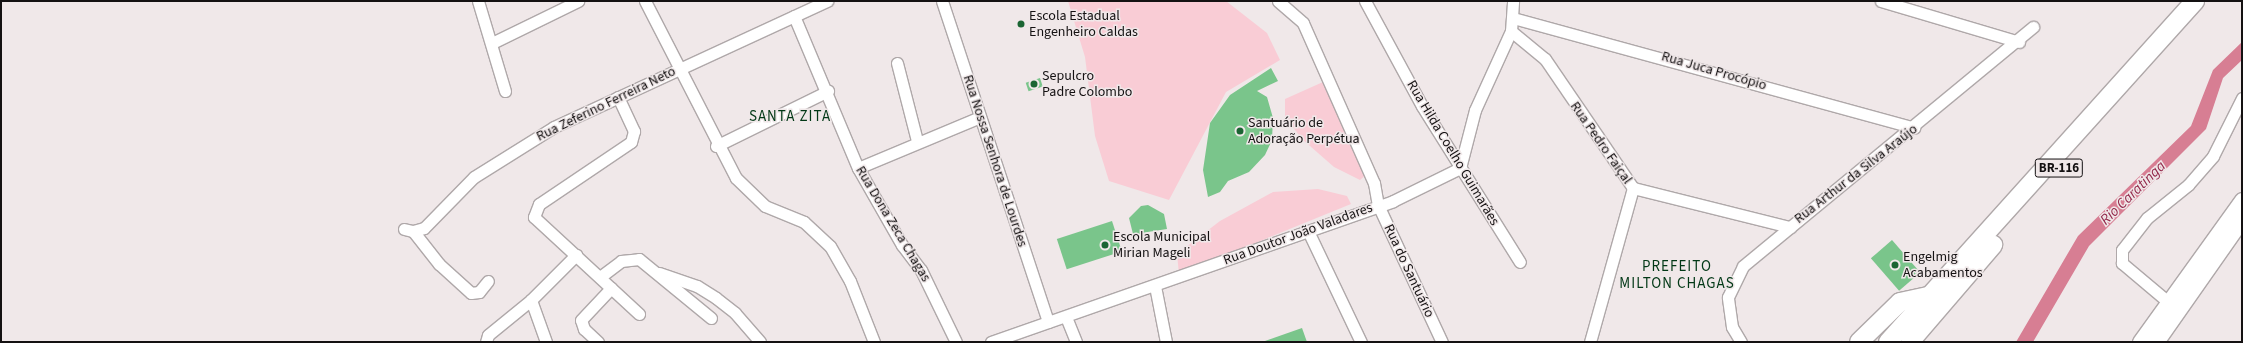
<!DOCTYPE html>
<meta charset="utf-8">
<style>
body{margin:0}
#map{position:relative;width:2243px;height:343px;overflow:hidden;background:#f0e8e9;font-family:"Source Sans 3",sans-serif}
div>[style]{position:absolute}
.green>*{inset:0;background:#f9ccd5}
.water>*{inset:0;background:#d77e93}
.building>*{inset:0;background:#7ac58b;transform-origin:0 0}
.roads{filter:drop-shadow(1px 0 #afa8a9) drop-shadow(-1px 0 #afa8a9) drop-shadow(0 1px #afa8a9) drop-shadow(0 -1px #afa8a9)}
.minor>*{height:11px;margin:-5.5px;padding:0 5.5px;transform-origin:5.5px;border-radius:5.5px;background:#fff}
.secondary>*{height:15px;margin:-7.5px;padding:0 7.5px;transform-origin:7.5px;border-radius:7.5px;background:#fff}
.trunk>*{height:18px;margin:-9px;padding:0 9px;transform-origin:9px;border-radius:9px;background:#fff}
.dots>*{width:11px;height:11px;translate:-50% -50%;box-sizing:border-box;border:2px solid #f0e8e9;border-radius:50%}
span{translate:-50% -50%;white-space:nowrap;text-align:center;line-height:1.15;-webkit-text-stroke:3px #f0e8e9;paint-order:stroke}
.shield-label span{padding:1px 3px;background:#f0e8e9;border:1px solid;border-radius:3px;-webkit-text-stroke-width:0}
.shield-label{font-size:13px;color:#141112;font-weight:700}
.poi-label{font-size:14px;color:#141112}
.left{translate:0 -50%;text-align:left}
.street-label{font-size:14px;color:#141112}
.neighbourhood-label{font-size:15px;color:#023816;letter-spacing:1px}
.water-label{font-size:15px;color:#942a4c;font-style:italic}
.frame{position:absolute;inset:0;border:2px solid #141112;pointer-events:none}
</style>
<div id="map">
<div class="green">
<i style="clip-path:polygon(1068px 1px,1226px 1px,1267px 33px,1280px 60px,1226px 92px,1169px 200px,1109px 181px,1095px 136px,1085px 57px)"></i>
<i style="clip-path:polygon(1323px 82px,1367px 174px,1360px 180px,1334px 167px,1302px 139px,1285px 117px,1285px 99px)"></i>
<i style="clip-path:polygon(1318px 189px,1347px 196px,1351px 204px,1179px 274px,1177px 254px,1220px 221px,1273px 192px)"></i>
</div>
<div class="water">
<i style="clip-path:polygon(2242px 42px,2242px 60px,2223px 78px,2206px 129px,2089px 246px,2033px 342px,2016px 342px,2078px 236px,2191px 126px,2213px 70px)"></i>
</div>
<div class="building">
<i style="clip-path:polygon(1271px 68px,1278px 81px,1257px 91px,1267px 97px,1273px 118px,1272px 140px,1265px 155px,1249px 172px,1228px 181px,1220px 192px,1208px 197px,1203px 170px,1210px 123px,1230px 95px)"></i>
<i style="left:1040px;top:78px;width:9px;height:15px;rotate:72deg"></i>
<i style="clip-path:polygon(1148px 205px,1164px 214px,1167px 229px,1141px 233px,1134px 238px,1129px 218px,1141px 206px)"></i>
<i style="left:1112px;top:221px;width:32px;height:58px;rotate:72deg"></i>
<i style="left:1892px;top:240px;width:43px;height:28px;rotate:49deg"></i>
<i style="clip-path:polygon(1302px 328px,1307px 342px,1265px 342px,1265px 341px)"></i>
</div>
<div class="roads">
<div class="minor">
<i style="left:478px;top:1px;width:94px;rotate:73.3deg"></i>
<i style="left:645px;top:1px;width:199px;rotate:62.8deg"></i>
<i style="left:736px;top:178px;width:40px;rotate:44deg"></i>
<i style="left:765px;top:206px;width:42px;rotate:22.3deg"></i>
<i style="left:804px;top:222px;width:35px;rotate:43deg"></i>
<i style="left:830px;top:246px;width:40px;rotate:60.3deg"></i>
<i style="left:850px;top:281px;width:66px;rotate:68.5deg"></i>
<i style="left:942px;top:1px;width:338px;rotate:71.7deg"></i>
<i style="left:1278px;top:1px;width:33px;rotate:41deg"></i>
<i style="left:1303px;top:23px;width:175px;rotate:66.1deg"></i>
<i style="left:1374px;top:183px;width:22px;rotate:80deg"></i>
<i style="left:1378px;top:205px;width:151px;rotate:65deg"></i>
<i style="left:1365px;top:1px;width:119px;rotate:61.5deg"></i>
<i style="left:1422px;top:106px;width:184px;rotate:57.9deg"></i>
<i style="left:1881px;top:1px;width:144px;rotate:16.5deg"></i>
<i style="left:794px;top:16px;width:165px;rotate:67.2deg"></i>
<i style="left:858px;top:168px;width:89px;rotate:60.3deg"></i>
<i style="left:902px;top:245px;width:31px;rotate:53deg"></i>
<i style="left:921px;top:270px;width:80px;rotate:64.1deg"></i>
<i style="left:1513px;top:18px;width:416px;rotate:15.3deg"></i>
<i style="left:1511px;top:31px;width:44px;rotate:39.5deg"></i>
<i style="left:1545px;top:59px;width:156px;rotate:55.7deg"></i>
<i style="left:1633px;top:188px;width:162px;rotate:14deg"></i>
<i style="left:492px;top:43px;width:96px;rotate:-26deg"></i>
<i style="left:897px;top:63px;width:81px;rotate:75.6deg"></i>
<i style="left:618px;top:97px;width:38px;rotate:65deg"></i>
<i style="left:634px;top:131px;width:11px;rotate:105deg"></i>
<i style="left:631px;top:142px;width:111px;rotate:146deg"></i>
<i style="left:539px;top:204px;width:14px;rotate:111deg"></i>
<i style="left:534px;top:217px;width:143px;rotate:42.7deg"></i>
<i style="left:716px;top:146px;width:125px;rotate:-26.2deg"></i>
<i style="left:858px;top:168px;width:132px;rotate:-22.7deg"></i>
<i style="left:1460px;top:168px;width:60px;rotate:-75.5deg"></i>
<i style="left:1475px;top:110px;width:87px;rotate:-65.5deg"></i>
<i style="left:1511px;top:31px;width:30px;rotate:-86deg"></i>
<i style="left:404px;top:229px;width:9px;rotate:13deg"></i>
<i style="left:413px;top:231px;width:11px;rotate:-15deg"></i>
<i style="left:424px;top:228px;width:71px;rotate:-45.6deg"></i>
<i style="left:474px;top:177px;width:94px;rotate:-32deg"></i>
<i style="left:554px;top:127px;width:301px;rotate:-24.8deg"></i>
<i style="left:413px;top:231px;width:42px;rotate:51.8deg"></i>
<i style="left:439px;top:264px;width:43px;rotate:42.2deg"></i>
<i style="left:471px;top:293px;width:8px;rotate:-7deg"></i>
<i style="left:479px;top:292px;width:14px;rotate:-51deg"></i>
<i style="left:1308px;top:231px;width:123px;rotate:64.5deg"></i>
<i style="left:659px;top:273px;width:40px;rotate:18.9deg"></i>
<i style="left:697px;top:286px;width:22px;rotate:32deg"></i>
<i style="left:716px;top:298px;width:24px;rotate:38deg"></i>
<i style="left:735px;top:313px;width:38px;rotate:49deg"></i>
<i style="left:600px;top:277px;width:26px;rotate:-37deg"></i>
<i style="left:621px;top:261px;width:18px;rotate:-6deg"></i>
<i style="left:639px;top:259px;width:93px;rotate:39.3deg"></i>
<i style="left:1155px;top:286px;width:57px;rotate:78.9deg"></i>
<i style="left:531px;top:300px;width:45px;rotate:70.3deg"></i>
<i style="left:2173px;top:306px;width:67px;rotate:-139.9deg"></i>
<i style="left:2122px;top:263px;width:13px;rotate:-90deg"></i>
<i style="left:2122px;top:250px;width:41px;rotate:-52deg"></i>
<i style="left:2147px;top:218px;width:53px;rotate:-38.8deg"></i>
<i style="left:2188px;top:185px;width:38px;rotate:-49deg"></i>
<i style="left:2213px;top:156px;width:65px;rotate:-63.4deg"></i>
<i style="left:1066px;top:317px;width:27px;rotate:68deg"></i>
<i style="left:486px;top:342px;width:7px;rotate:-74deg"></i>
<i style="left:488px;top:335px;width:55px;rotate:-39.1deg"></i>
<i style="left:531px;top:300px;width:64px;rotate:-45deg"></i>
<i style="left:598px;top:342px;width:19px;rotate:-137deg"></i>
<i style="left:584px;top:329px;width:9px;rotate:-108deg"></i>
<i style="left:581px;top:320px;width:44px;rotate:-46.8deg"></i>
<i style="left:991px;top:342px;width:426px;rotate:-19.3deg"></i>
<i style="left:1393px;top:201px;width:75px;rotate:-26.2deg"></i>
<i style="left:1590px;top:342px;width:160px;rotate:-74.4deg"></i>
<i style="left:1741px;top:342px;width:17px;rotate:-121deg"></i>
<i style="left:1732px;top:327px;width:30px;rotate:-98deg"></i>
<i style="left:1728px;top:297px;width:34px;rotate:-64deg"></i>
<i style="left:1743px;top:266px;width:376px;rotate:-39.5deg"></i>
</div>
<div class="secondary">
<i style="left:2140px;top:342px;width:175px;rotate:-54.3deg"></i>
<i style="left:2156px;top:342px;width:150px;rotate:-55deg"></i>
</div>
<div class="trunk">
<i style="left:1859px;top:342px;width:57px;rotate:-44.3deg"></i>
<i style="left:1900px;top:302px;width:33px;rotate:-12deg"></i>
<i style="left:1888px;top:342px;width:459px;rotate:-48deg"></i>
<i style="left:1910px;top:342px;width:128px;rotate:-49.4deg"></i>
</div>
</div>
<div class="dots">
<i style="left:1021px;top:24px;background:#1b6533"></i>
<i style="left:1034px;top:84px;background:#1b6533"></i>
<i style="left:1240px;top:131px;background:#1b6533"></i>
<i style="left:1105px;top:245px;background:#1b6533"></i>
<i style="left:1895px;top:265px;background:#1b6533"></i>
</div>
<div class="shield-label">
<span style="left:2059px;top:168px">BR-116</span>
</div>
<div class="poi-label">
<span class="left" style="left:1029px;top:24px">Escola Estadual<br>Engenheiro Caldas</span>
<span class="left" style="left:1042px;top:84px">Sepulcro<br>Padre Colombo</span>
<span class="left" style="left:1248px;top:131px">Santuário de<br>Adoração Perpétua</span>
<span class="left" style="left:1113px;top:245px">Escola Municipal<br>Mirian Mageli</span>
<span class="left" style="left:1903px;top:265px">Engelmig<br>Acabamentos</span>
</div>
<div class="street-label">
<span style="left:1714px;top:71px;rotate:16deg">Rua Juca Procópio</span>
<span style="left:606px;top:104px;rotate:-26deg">Rua Zeferino Ferreira Neto</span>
<span style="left:1601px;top:143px;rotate:55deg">Rua Pedro Faiçal</span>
<span style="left:1453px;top:153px;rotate:59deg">Rua Hilda Coelho Guimarães</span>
<span style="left:995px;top:161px;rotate:72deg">Rua Nossa Senhora de Lourdes</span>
<span style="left:1856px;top:174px;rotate:-38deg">Rua Arthur da Silva Araújo</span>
<span style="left:893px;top:224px;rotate:59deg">Rua Dona Zeca Chagas</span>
<span style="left:1298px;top:234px;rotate:-20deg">Rua Doutor João Valadares</span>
<span style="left:1409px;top:271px;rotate:65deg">Rua do Santuário</span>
</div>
<div class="neighbourhood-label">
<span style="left:790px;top:117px">SANTA ZITA</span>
<span style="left:1677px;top:275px">PREFEITO<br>MILTON CHAGAS</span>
</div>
<div class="water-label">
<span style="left:2133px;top:193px;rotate:-44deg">Rio Caratinga</span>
</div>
<div class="frame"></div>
</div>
